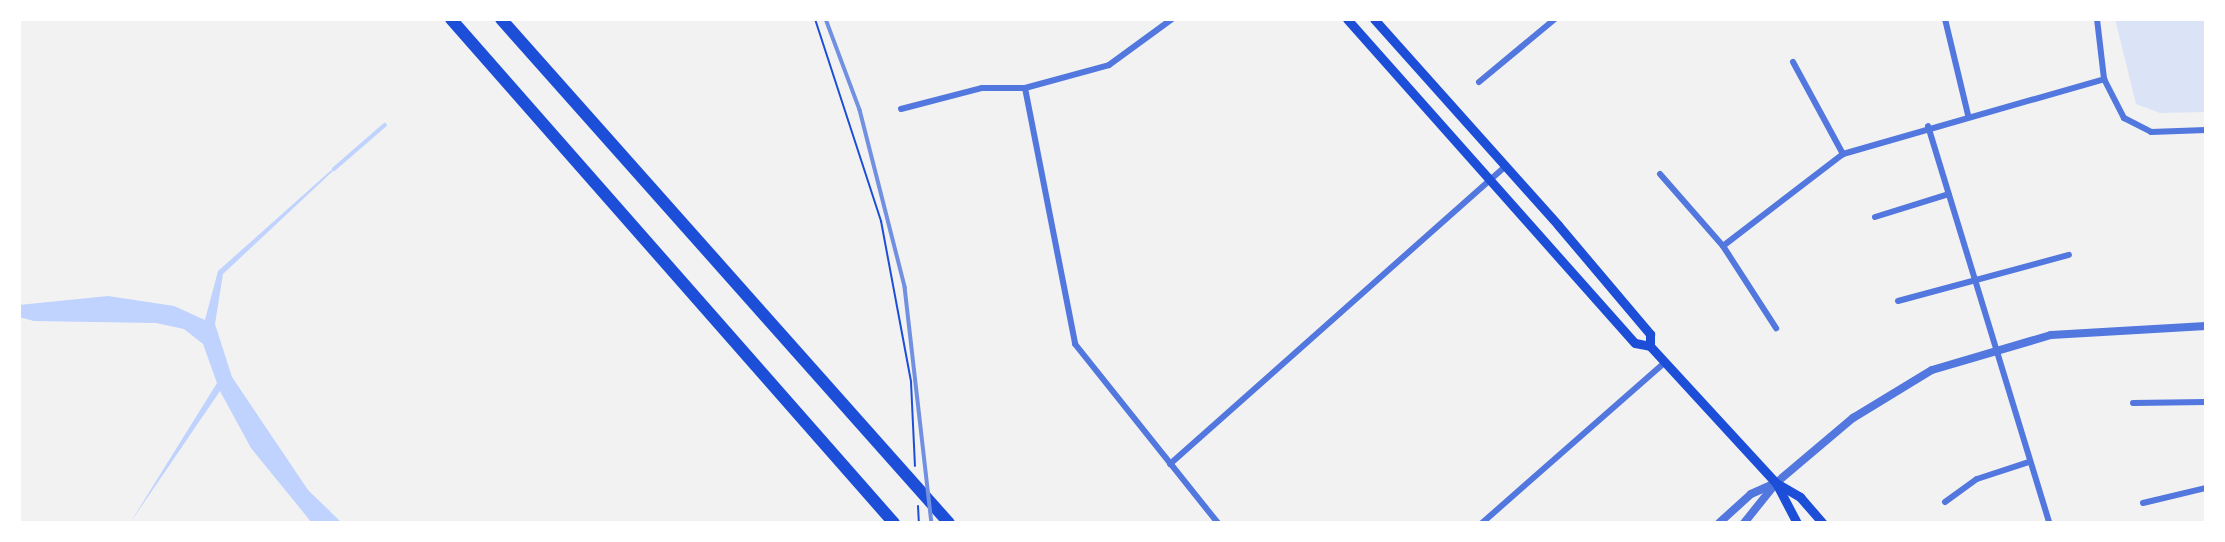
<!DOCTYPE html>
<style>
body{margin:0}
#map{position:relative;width:2225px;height:542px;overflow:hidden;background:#f2f2f2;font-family:"PT Sans",sans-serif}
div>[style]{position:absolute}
.green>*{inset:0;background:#dbe4f7}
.water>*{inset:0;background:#bfd3fe}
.stream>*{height:3.5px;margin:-1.75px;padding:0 1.75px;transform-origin:1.75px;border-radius:1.75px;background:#bfd3fe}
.path>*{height:2px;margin:-1px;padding:0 1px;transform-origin:1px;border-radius:1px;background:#1d4ed8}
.minor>*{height:6px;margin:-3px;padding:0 3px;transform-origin:3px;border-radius:3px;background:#5277de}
.tertiary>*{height:8px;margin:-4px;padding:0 4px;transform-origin:4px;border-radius:4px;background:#5277de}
.secondary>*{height:9px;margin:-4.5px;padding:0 4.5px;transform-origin:4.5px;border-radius:4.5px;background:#1d4ed8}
.motorway>*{height:12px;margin:-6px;padding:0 6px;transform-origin:6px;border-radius:6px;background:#1d4ed8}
.rail>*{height:3.5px;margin:-1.75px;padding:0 1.75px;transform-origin:1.75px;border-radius:1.75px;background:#7290e2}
span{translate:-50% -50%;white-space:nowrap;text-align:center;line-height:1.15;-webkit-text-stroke:6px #fff;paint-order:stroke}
.frame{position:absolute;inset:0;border:21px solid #fff;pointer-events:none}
</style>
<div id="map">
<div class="green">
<i style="clip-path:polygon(2115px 19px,2206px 19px,2206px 112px,2160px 113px,2136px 104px)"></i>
</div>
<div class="water">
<i style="clip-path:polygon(383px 124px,223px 274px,215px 324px,232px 377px,308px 490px,342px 523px,312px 523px,251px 448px,220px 391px,130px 523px,217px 383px,203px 344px,184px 329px,156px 323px,34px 321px,19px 317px,19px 305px,108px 296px,174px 306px,205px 320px,218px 271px)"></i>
</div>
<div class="stream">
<i style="left:334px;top:169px;width:67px;rotate:-40.8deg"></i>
</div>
<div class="path">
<i style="left:815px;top:19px;width:213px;rotate:71.9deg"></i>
<i style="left:881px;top:221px;width:164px;rotate:79.4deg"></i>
<i style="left:911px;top:382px;width:84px;rotate:87.3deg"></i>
<i style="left:918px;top:506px;width:17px;rotate:87deg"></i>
</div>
<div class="minor">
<i style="left:1945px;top:19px;width:99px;rotate:76.5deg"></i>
<i style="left:2097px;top:19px;width:60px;rotate:83.3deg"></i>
<i style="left:2104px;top:79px;width:44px;rotate:62.9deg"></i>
<i style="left:2124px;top:118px;width:30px;rotate:27deg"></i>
<i style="left:2151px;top:132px;width:55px;rotate:-2.1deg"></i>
<i style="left:1793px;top:62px;width:105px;rotate:61.5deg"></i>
<i style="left:1479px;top:82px;width:99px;rotate:-39.7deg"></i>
<i style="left:1025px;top:88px;width:261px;rotate:78.9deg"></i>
<i style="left:1075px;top:344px;width:229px;rotate:51.4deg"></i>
<i style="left:901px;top:109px;width:84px;rotate:-14.5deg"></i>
<i style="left:982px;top:88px;width:43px"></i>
<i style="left:1025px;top:88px;width:87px;rotate:-15.3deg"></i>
<i style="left:1109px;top:65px;width:78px;rotate:-36.1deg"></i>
<i style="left:1928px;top:126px;width:415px;rotate:73deg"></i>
<i style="left:1660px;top:174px;width:96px;rotate:48.8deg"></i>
<i style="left:1723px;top:246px;width:98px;rotate:57.1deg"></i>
<i style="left:1875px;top:217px;width:77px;rotate:-17.3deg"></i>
<i style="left:1723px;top:246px;width:151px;rotate:-37.5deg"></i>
<i style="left:1843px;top:154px;width:272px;rotate:-16deg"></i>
<i style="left:1898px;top:301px;width:177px;rotate:-15.1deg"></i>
<i style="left:2133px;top:403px;width:73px;rotate:-0.8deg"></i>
<i style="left:1170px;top:464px;width:449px;rotate:-41.6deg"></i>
<i style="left:1945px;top:502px;width:39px;rotate:-36deg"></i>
<i style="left:1977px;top:479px;width:55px;rotate:-18.1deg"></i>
<i style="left:2143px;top:503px;width:65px;rotate:-13.4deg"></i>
<i style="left:1482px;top:523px;width:244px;rotate:-41.3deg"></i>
</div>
<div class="tertiary">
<i style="left:1719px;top:523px;width:43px;rotate:-42.2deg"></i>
<i style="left:1751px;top:494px;width:27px;rotate:-24deg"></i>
<i style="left:1744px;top:523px;width:51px;rotate:-51.3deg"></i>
<i style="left:1776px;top:483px;width:101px;rotate:-40.2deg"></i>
<i style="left:1853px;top:418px;width:92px;rotate:-31.3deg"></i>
<i style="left:1932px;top:370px;width:124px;rotate:-16.4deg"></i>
<i style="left:2051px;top:335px;width:155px;rotate:-3.3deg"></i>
</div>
<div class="secondary">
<i style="left:1347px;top:19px;width:433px;rotate:48.4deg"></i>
<i style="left:1635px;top:343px;width:15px;rotate:11deg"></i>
<i style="left:1650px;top:346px;width:186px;rotate:47.4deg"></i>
<i style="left:1776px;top:483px;width:28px;rotate:30deg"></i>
<i style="left:1800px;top:497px;width:35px;rotate:49deg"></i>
<i style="left:1374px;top:19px;width:276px;rotate:48.2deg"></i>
<i style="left:1558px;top:225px;width:143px;rotate:49.8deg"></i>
<i style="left:1650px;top:334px;width:12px;rotate:90deg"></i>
<i style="left:1776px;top:483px;width:45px;rotate:62.3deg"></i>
</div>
<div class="motorway">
<i style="left:451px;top:19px;width:671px;rotate:48.69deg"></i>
<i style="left:501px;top:19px;width:674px;rotate:48.37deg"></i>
</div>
<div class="rail">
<i style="left:826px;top:19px;width:97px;rotate:69.5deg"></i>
<i style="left:860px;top:110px;width:183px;rotate:75.7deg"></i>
<i style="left:905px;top:287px;width:238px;rotate:83.5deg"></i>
</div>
<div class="frame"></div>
</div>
